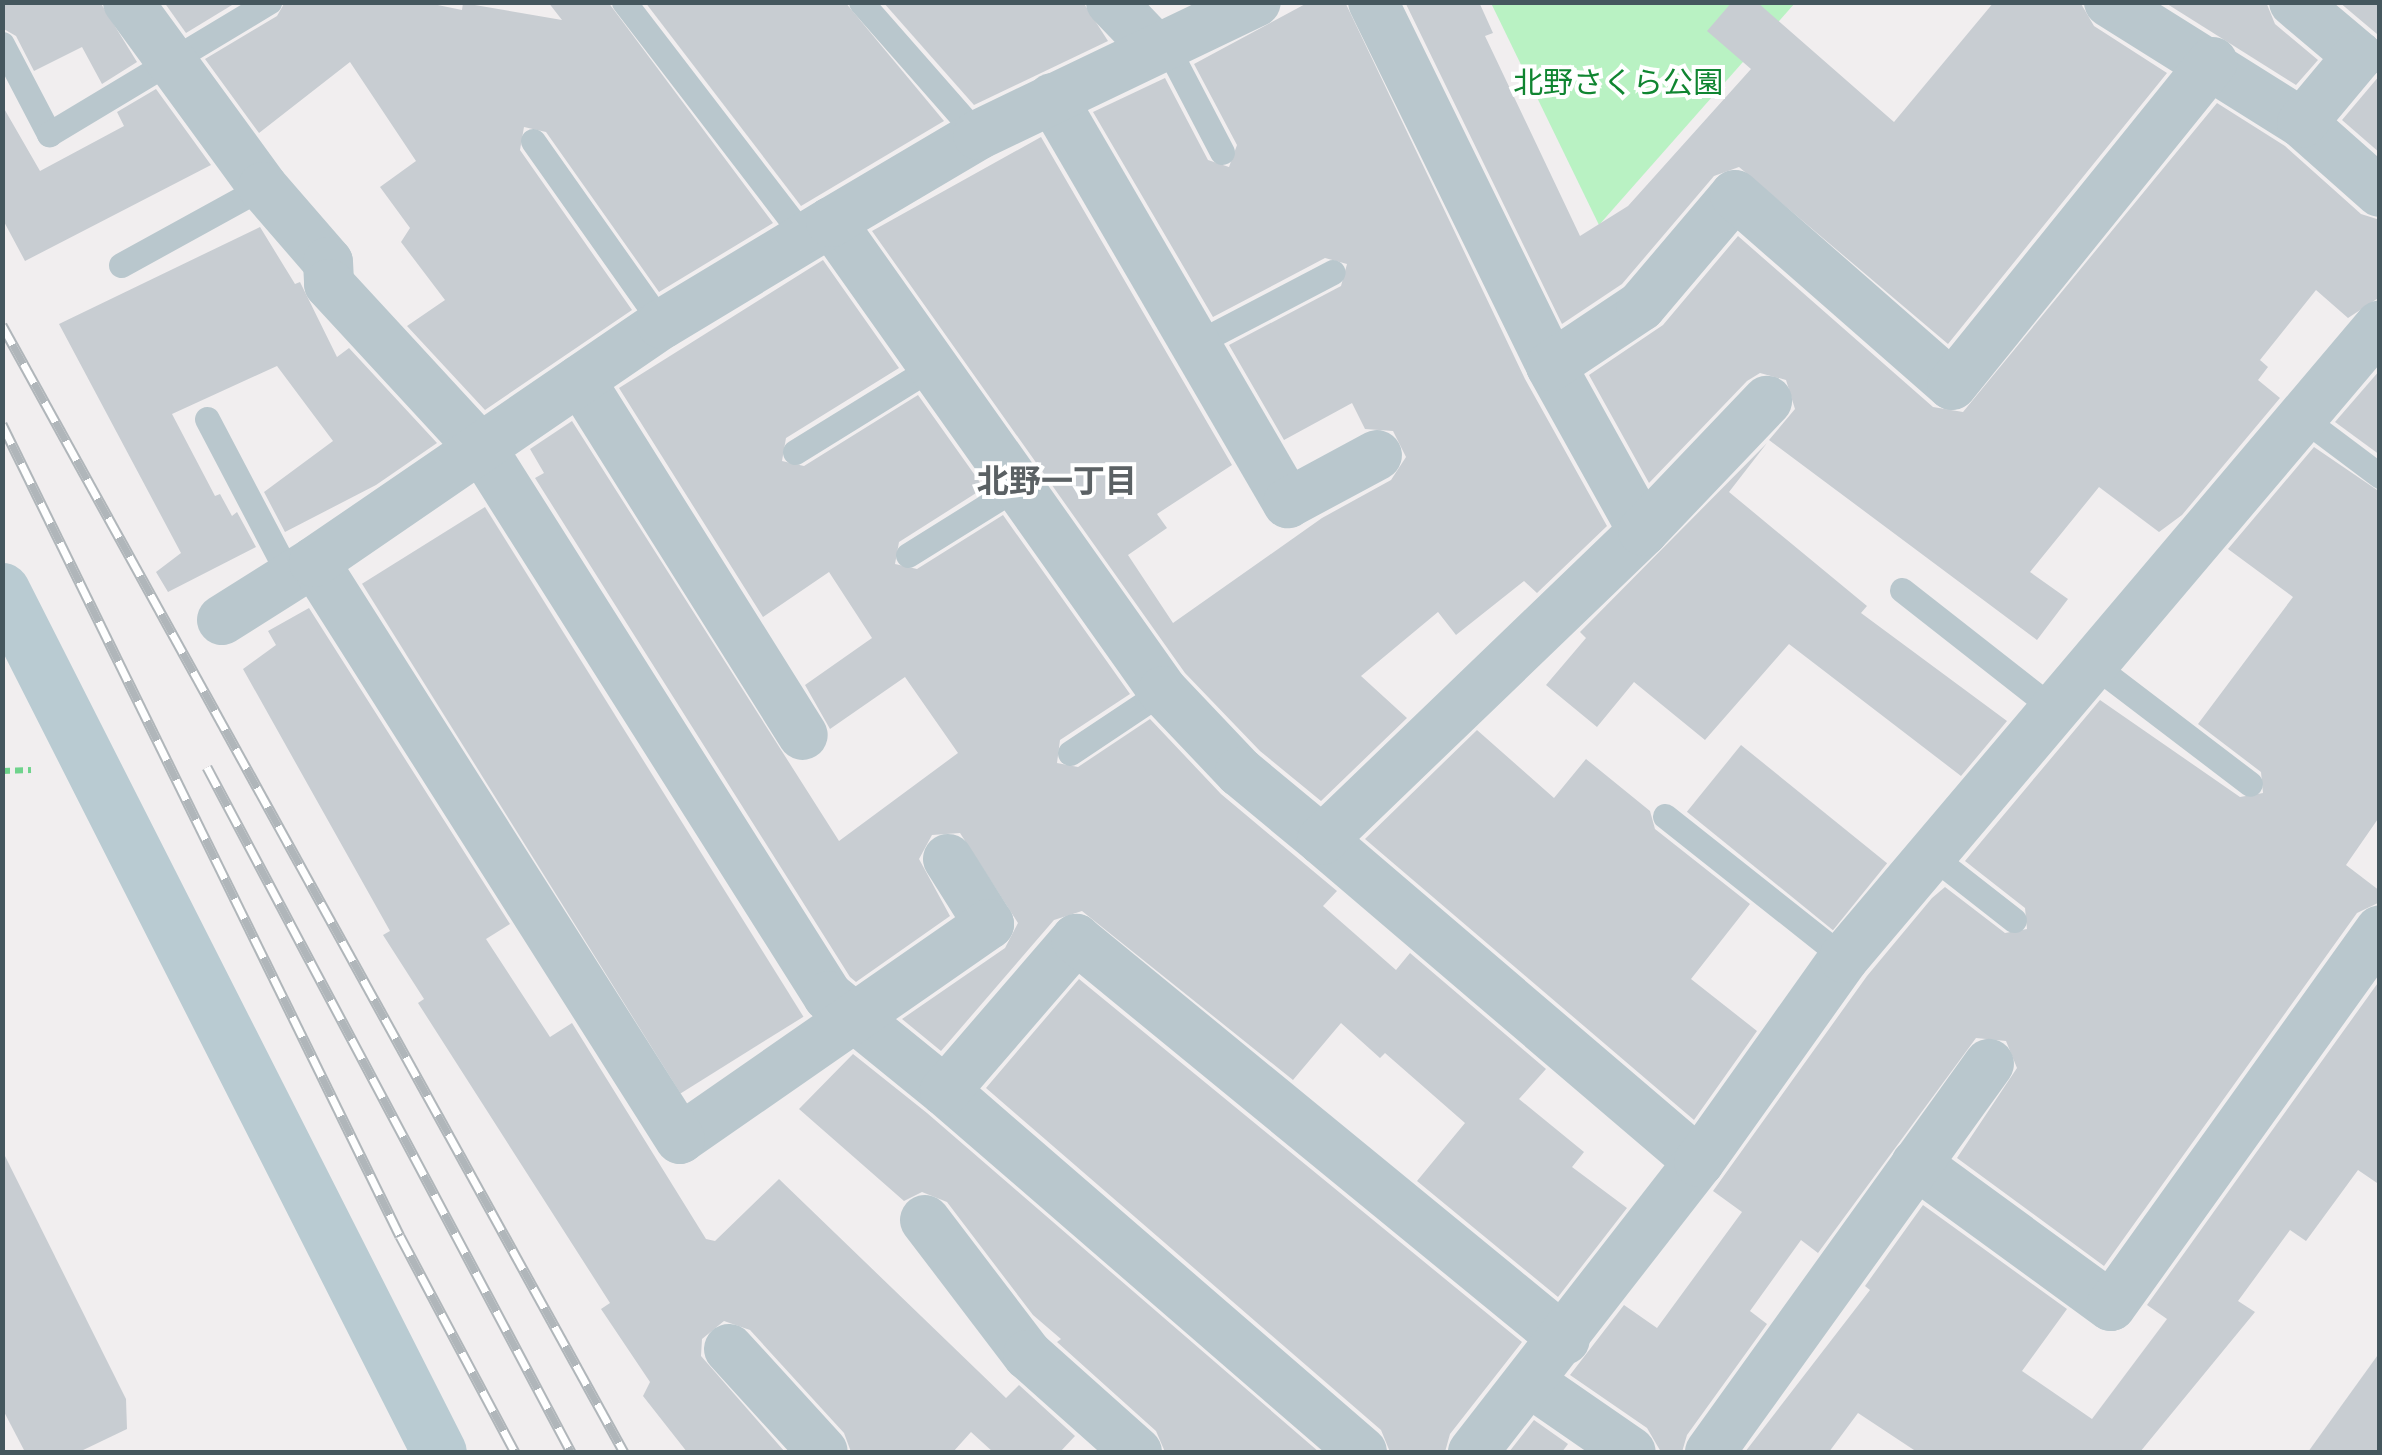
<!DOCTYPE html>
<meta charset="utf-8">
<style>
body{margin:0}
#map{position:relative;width:2382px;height:1455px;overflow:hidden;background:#f1eeef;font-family:"Asap Condensed","Noto Sans JP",sans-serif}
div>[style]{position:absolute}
.green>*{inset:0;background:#b9f2c3}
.building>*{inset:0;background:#c8cdd2;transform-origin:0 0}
.path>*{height:6px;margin-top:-3px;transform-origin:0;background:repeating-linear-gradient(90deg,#6fd38c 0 8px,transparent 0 13px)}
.lane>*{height:25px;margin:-12.5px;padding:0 12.5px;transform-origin:12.5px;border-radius:12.5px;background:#b9c7cd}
.street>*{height:50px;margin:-25px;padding:0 25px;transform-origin:25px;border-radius:25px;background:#b9c7cd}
.secondary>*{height:55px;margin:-27.5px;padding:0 27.5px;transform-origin:27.5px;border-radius:27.5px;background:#b9cbd2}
.rail>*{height:11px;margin-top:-5.5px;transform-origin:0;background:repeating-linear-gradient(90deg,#fff 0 22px,#b0b6ba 0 44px);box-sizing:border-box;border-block:2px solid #b0b6ba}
span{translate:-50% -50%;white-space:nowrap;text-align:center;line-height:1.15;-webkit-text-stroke:8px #fff;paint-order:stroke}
.park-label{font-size:30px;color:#108531}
.neighbourhood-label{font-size:32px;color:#5b6164;font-weight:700}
.frame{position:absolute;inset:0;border:5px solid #45575e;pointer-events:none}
</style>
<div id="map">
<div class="green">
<i style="clip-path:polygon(1491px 3px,1795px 3px,1599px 225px)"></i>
</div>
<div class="building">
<i style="clip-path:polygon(2px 2px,100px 2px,137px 62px,102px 84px,82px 47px,34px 71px,16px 36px,2px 28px)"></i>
<i style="clip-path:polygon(164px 2px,237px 2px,186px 33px)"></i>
<i style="clip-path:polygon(285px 2px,423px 2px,462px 10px,463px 3px,562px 20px,548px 2px,608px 2px,773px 223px,659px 292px,546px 132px,524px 127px,520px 150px,632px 310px,485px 410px,407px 326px,445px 300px,401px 242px,410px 228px,380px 187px,416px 161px,350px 62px,259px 133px,205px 59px,277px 16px)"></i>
<i style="clip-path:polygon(645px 2px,845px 2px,944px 121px,801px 206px)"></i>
<i style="clip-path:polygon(883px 2px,1083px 2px,1108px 41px,974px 105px)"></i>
<i style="clip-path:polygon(1309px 2px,1345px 2px,1525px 379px,1607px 526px,1537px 593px,1524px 581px,1456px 635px,1438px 612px,1361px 676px,1407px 718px,1321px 801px,1260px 751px,1185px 673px,872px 231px,1041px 137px,1232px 465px,1157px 514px,1167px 528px,1128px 555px,1173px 623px,1322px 518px,1391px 480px,1406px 457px,1393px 431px,1365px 429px,1352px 403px,1284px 440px,1229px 345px,1341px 286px,1347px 264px,1325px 258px,1213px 317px,1093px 112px,1165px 78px,1208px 160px,1229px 167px,1237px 145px,1194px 64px)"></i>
<i style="clip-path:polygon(1405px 2px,1479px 2px,1493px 33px,1485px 36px,1580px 236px,1628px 206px,1751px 69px,1707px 31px,1732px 2px,1757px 2px,1894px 122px,1994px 2px,2080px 2px,2094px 26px,2167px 73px,1948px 344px,1739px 167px,1714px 176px,1622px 284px,1562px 324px)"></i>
<i style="clip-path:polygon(2164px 2px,2266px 2px,2275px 24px,2318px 60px,2296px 85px)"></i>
<i style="clip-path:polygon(2339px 2px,2380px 2px,2380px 38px,2377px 34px)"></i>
<i style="clip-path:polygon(2380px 75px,2380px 153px,2342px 120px)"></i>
<i style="clip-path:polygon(156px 89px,211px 165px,25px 261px,2px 218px,2px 105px,40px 171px,124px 126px,117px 112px)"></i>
<i style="clip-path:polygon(2217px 103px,2285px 146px,2361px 214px,2380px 220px,2380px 297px,2348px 318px,2316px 290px,2260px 360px,2268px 367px,2258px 380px,2280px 398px,2182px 515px,2159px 532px,2099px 487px,2030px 572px,2068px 599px,2037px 640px,1769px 440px,1795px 409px,1786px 380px,1760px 373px,1747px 381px,1649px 483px,1589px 375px,1663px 325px,1738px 236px,1933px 407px,1963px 412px)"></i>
<i style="clip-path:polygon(260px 227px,295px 284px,300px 282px,337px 357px,349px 348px,437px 443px,376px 485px,285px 532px,264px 492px,333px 441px,277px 366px,172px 414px,215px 496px,220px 494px,232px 516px,237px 512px,256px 547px,168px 592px,156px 572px,181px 553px,59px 324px)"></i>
<i style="clip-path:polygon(823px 260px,899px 368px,786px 438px,782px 461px,804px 466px,918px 395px,984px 488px,899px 542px,895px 564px,917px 569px,1003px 515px,1130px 694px,1060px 740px,1057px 763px,1078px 767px,1150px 719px,1221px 794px,1337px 891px,1323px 906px,1396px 970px,1410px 953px,1546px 1069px,1519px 1099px,1584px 1152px,1572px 1167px,1627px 1208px,1558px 1297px,1417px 1181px,1465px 1123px,1385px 1053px,1380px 1058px,1341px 1023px,1293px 1080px,1082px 911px,1054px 920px,941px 1051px,902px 1019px,1005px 948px,1018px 923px,960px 833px,932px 835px,919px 859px,950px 916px,856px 982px,850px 977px,535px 478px,544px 473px,530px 449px,572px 421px,839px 841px,958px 753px,905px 677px,830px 729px,805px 685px,872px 638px,829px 572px,763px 617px,619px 388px)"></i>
<i style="clip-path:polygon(2380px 370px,2380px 455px,2335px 422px)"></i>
<i style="clip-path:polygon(1767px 443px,1729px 492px,1867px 606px,1861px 613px,2007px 721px,1961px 776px,1789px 644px,1705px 740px,1634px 682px,1597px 727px,1546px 685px,1586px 638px,1580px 632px)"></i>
<i style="clip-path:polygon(2314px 447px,2380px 492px,2380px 816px,2346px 865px,2380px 891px,2380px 902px,2357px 913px,2104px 1266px,1957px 1158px,2017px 1068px,2006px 1041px,1976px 1038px,1818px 1253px,1801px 1240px,1750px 1311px,1767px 1324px,1687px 1435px,1682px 1452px,1661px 1452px,1647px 1428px,1570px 1375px,1624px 1305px,1657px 1328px,1742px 1212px,1713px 1191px,1867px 976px,1932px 898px,1945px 887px,2005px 933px,2027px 929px,2025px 908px,1965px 861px,2100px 700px,2240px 797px,2263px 793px,2261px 772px,2198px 724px,2293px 597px,2228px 549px)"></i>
<i style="left:485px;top:507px;width:601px;height:145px;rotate:58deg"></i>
<i style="clip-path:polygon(309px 608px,510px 924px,486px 939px,550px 1037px,572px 1023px,706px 1239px,715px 1241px,779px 1179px,1006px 1398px,1019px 1385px,1075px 1436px,1060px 1452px,993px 1452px,971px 1432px,953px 1452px,851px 1452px,844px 1433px,750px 1330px,724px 1321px,702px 1339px,701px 1356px,785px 1452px,687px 1452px,643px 1396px,650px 1382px,601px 1309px,610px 1303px,418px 1003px,424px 999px,383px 935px,390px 931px,243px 669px,276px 645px,268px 631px)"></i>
<i style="clip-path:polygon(1477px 730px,1554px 798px,1586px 759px,1650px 811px,1655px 829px,1750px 904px,1691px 979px,1757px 1031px,1694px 1120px,1365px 839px)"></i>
<i style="left:1741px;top:745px;width:188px;height:86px;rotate:39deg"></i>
<i style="clip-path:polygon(1079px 979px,1522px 1342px,1450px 1434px,1445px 1452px,1390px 1452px,1381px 1430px,986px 1088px)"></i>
<i style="clip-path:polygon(2380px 980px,2380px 1185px,2358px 1170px,2306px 1241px,2290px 1230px,2238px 1301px,2255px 1312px,2140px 1452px,1917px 1452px,1858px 1413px,1829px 1452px,1745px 1452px,1870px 1290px,1865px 1286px,1923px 1205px,2067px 1309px,2022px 1371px,2092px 1419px,2167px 1319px,2147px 1305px)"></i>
<i style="clip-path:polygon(853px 1054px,927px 1113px,1319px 1452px,1165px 1452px,1156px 1431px,1057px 1342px,1061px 1339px,1033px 1315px,947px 1202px,922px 1192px,904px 1201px,799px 1109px)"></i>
<i style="clip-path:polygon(2px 1150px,126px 1399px,127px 1429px,79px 1452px,25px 1452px,2px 1408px)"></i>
<i style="clip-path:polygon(2380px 1352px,2380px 1452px,2308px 1452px)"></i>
<i style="clip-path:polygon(1534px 1420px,1568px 1444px,1562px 1452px,1509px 1452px)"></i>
</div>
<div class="path">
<i style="left:2px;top:771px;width:29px;rotate:-2deg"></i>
</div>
<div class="lane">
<i style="left:624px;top:2px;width:297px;rotate:52.5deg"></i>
<i style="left:861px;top:2px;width:177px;rotate:48.7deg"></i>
<i style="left:1165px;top:43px;width:123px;rotate:62.4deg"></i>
<i style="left:2px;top:44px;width:102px;rotate:62.4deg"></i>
<i style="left:49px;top:134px;width:257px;rotate:-31deg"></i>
<i style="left:533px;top:141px;width:224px;rotate:54.8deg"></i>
<i style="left:121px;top:265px;width:162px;rotate:-28.8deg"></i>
<i style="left:1197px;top:343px;width:153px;rotate:-27.6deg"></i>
<i style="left:207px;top:419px;width:178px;rotate:62.3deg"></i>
<i style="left:2304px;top:419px;width:95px;rotate:36.9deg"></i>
<i style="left:795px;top:452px;width:160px;rotate:-31.7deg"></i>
<i style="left:908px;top:555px;width:125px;rotate:-31.9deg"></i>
<i style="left:1902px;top:590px;width:194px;rotate:38.1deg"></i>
<i style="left:2094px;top:665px;width:196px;rotate:37.3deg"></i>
<i style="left:1070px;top:753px;width:112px;rotate:-33.7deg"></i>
<i style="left:1665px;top:816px;width:228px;rotate:38.4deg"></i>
<i style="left:1932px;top:856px;width:104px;rotate:38deg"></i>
</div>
<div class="street">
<i style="left:128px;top:2px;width:229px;rotate:53.9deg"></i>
<i style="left:263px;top:187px;width:99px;rotate:49.1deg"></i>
<i style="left:328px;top:262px;width:22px;rotate:87deg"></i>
<i style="left:329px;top:284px;width:229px;rotate:47.3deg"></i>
<i style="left:484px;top:452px;width:644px;rotate:57.69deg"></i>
<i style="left:828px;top:996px;width:151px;rotate:39.1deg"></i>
<i style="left:1111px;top:2px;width:62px;rotate:46.3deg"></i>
<i style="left:1373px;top:2px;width:405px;rotate:63.9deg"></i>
<i style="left:1551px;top:366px;width:189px;rotate:60.9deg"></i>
<i style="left:2109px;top:2px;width:228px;rotate:32.1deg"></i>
<i style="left:2302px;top:123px;width:104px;rotate:41.5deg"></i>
<i style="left:2294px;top:2px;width:84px;rotate:40.2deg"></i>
<i style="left:2358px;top:56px;width:87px;rotate:129.9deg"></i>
<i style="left:1052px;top:98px;width:469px;rotate:59.8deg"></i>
<i style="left:1288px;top:503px;width:101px;rotate:-28.3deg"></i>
<i style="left:831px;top:222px;width:575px;rotate:54.71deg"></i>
<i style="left:1163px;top:691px;width:112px;rotate:46.5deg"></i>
<i style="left:1240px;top:772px;width:107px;rotate:39.7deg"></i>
<i style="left:1551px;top:366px;width:108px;rotate:-33.7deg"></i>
<i style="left:1641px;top:306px;width:145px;rotate:-49.7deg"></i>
<i style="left:1735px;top:195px;width:288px;rotate:41.2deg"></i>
<i style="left:1952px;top:385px;width:415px;rotate:-51.1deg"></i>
<i style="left:580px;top:380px;width:419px;rotate:57.9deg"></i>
<i style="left:222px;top:620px;width:109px;rotate:-32.2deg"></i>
<i style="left:948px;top:859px;width:77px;rotate:57.8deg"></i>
<i style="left:989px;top:924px;width:376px;rotate:145.2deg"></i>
<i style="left:680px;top:1139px;width:683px;rotate:-122.39deg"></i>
<i style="left:314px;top:562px;width:422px;rotate:-34.4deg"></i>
<i style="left:662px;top:324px;width:197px;rotate:-31.1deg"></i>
<i style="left:831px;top:222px;width:171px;rotate:-30.6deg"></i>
<i style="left:978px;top:135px;width:308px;rotate:-25.6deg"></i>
<i style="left:1699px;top:1162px;width:496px;rotate:-139.5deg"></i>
<i style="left:1322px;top:840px;width:446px;rotate:-43.9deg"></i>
<i style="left:1643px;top:531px;width:180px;rotate:-46.4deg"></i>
<i style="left:1916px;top:1164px;width:241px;rotate:36.1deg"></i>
<i style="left:2111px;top:1306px;width:462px;rotate:-54.4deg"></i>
<i style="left:925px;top:1220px;width:170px;rotate:52.7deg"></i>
<i style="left:1028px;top:1355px;width:146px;rotate:41.7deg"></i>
<i style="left:729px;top:1349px;width:139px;rotate:47.6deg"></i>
<i style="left:1531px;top:1383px;width:121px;rotate:34.6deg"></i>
<i style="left:1362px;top:1452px;width:552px;rotate:-139.12deg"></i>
<i style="left:945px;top:1091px;width:201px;rotate:-49.2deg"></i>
<i style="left:1076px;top:939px;width:632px;rotate:39.35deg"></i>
<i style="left:1473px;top:1452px;width:368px;rotate:-52.1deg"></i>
<i style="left:1699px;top:1162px;width:250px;rotate:-54.6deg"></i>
<i style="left:1844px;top:958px;width:829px;rotate:-49.74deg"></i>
<i style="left:1710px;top:1452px;width:478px;rotate:-54.3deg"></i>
</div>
<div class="secondary">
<i style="left:2px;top:590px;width:966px;rotate:63.12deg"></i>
</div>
<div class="rail">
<i style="left:2px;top:325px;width:1287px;rotate:61.11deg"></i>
<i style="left:2px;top:424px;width:904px;rotate:63.89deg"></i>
<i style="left:400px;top:1236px;width:245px;rotate:62deg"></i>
<i style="left:207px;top:767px;width:776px;rotate:62.01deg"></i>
</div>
<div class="park-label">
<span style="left:1618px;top:82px">北野さくら公園</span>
</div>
<div class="neighbourhood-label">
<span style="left:1057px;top:481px">北野一丁目</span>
</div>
<div class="frame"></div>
</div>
